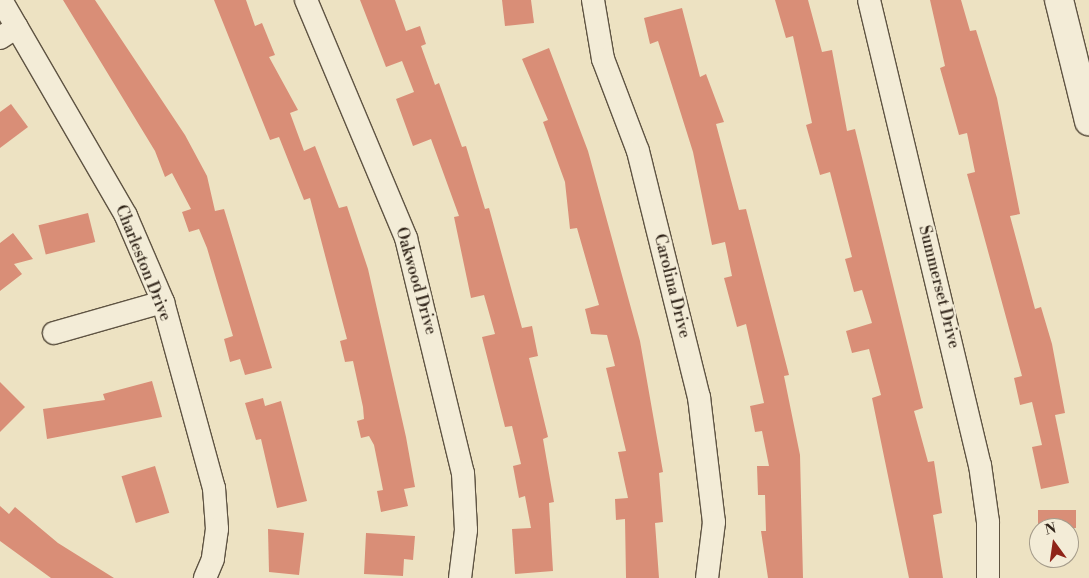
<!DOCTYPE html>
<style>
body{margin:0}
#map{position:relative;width:1089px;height:578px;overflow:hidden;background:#ede2c2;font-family:"Libre Bodoni",serif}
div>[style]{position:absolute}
.building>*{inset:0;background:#d98e77;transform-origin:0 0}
.roads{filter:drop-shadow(1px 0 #5f5443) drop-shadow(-1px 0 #5f5443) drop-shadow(0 1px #5f5443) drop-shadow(0 -1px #5f5443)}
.street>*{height:22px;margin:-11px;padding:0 11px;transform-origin:11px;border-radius:11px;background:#f3ecd7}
.secondary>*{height:28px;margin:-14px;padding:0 14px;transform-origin:14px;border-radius:14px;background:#f3ecd7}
span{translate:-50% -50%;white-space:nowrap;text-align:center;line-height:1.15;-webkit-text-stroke:4.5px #f3ecd7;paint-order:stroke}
.street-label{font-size:16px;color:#302419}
.north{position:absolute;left:1029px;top:518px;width:50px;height:50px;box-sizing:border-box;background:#f3ecd7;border:1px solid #a59c8b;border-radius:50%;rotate:346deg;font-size:14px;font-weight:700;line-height:20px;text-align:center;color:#302419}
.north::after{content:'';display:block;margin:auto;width:18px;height:22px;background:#8f2418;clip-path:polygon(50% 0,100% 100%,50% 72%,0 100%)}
</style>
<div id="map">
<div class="building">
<i style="clip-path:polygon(63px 0,95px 0,185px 135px,207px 176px,215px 211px,224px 209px,272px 368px,245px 375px,240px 359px,230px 362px,224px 339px,233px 336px,207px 248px,199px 229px,189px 232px,182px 212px,191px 209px,172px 173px,165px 177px,155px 151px)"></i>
<i style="clip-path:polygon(214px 0,246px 0,255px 26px,262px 23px,275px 55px,269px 57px,298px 110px,290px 113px,304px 151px,315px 146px,339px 208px,347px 206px,368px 269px,406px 437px,415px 487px,404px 489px,408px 506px,381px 512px,377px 491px,383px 490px,374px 445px,369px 436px,361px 438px,357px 421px,364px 419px,363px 407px,353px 361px,345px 362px,340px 341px,347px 339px,310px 198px,304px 200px,279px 137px,270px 140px)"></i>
<i style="clip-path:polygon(360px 0,395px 0,406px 31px,420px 26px,426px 44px,421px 46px,435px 85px,439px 83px,462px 147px,466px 146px,485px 209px,489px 208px,522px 328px,532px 326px,538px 356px,529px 358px,548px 437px,543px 439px,554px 502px,549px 503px,553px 571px,515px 574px,512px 529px,531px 528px,525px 496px,519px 498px,513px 466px,521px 464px,512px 426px,505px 427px,482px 337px,495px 334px,484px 295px,471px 298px,454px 217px,459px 216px,431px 139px,413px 146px,396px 99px,414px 92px,402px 61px,386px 67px)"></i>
<i style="clip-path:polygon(502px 0,531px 0,534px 23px,505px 26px)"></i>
<i style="clip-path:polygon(775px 0,808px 0,822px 52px,832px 50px,847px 131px,855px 129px,923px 408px,914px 411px,928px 462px,934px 461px,942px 513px,933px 515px,943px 578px,909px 578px,872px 398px,881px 395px,869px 349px,852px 353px,846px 331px,872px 323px,862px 290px,854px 292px,845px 259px,852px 257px,830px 172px,820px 175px,806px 125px,812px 123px,793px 36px,786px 38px)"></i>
<i style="clip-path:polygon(930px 0,961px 0,970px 31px,976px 30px,997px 98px,1020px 214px,1010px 216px,1035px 309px,1041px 307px,1052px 344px,1065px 413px,1055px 415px,1069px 483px,1041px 489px,1032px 447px,1042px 445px,1032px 402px,1020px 405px,1014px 378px,1022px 376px,967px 174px,975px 172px,967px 133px,959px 135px,940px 68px,945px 66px)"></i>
<i style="clip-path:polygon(682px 8px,700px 77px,706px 74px,724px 122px,716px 124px,739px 210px,746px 209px,789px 375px,784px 376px,800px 455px,803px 578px,768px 578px,761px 531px,766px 531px,765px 495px,758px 495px,757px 466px,769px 466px,762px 431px,755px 432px,750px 406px,764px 403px,746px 324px,737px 327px,724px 278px,732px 276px,725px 242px,712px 245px,693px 152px,658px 41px,650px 44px,644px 18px)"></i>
<i style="clip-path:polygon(549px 48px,588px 151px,640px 341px,663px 472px,659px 473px,663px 522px,655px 523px,659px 578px,626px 578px,625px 519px,616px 520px,615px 499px,628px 498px,618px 452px,626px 451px,606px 368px,615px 366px,607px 335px,591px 334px,585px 309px,599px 305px,577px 228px,570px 229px,565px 182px,543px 122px,548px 120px,522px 59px)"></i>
<i style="clip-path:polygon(11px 104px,28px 127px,0 148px,0 112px)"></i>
<i style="left:88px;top:213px;width:30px;height:51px;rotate:76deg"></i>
<i style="clip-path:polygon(13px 233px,33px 259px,14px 264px,22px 274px,0 291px,0 243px)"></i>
<i style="clip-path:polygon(152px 381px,162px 417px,47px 439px,43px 409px,105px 400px,103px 394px)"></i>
<i style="clip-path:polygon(0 382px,25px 407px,0 432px)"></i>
<i style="clip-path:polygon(263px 398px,265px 406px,281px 401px,307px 501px,277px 508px,261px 439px,256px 440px,245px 403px)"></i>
<i style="left:155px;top:466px;width:49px;height:35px;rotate:73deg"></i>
<i style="clip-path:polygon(0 506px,9px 514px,15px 507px,58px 543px,114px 578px,51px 578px,0 541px)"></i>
<i style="left:1076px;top:510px;width:18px;height:38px;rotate:90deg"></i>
<i style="clip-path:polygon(268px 529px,304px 533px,299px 575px,269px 572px)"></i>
<i style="clip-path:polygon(366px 533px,415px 536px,413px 560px,404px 559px,403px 576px,364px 574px)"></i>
</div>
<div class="roads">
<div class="street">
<i style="left:1px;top:0;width:250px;rotate:59.9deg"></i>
<i style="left:126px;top:216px;width:94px;rotate:66.7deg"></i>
<i style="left:163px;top:302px;width:193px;rotate:74.7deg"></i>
<i style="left:214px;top:488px;width:41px;rotate:85.8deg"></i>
<i style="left:217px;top:529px;width:30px;rotate:98deg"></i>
<i style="left:213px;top:559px;width:21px;rotate:113deg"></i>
<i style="left:306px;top:0;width:258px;rotate:67.2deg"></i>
<i style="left:406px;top:238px;width:242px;rotate:76.4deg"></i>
<i style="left:463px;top:473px;width:57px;rotate:87deg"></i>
<i style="left:466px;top:530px;width:48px;rotate:97.1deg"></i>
<i style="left:593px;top:0;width:60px;rotate:80.4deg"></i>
<i style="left:603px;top:59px;width:98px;rotate:69.2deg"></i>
<i style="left:638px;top:151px;width:253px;rotate:76.1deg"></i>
<i style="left:699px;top:397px;width:126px;rotate:83.2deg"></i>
<i style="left:714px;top:522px;width:56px;rotate:97.1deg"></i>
<i style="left:869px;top:0;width:478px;rotate:76.6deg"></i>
<i style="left:980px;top:465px;width:58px;rotate:82deg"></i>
<i style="left:988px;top:522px;width:56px;rotate:90deg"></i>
<i style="left:0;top:38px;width:20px;rotate:-33deg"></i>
<i style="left:54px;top:333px;width:113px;rotate:-15.9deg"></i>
</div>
<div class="secondary">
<i style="left:1059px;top:0;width:125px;rotate:76.1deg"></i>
</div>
</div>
<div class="street-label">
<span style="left:143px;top:263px;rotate:68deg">Charleston Drive</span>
<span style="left:416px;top:281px;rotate:74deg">Oakwood Drive</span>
<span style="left:672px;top:286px;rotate:76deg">Carolina Drive</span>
<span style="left:939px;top:287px;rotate:76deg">Summerset Drive</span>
</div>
<div class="north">N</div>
</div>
